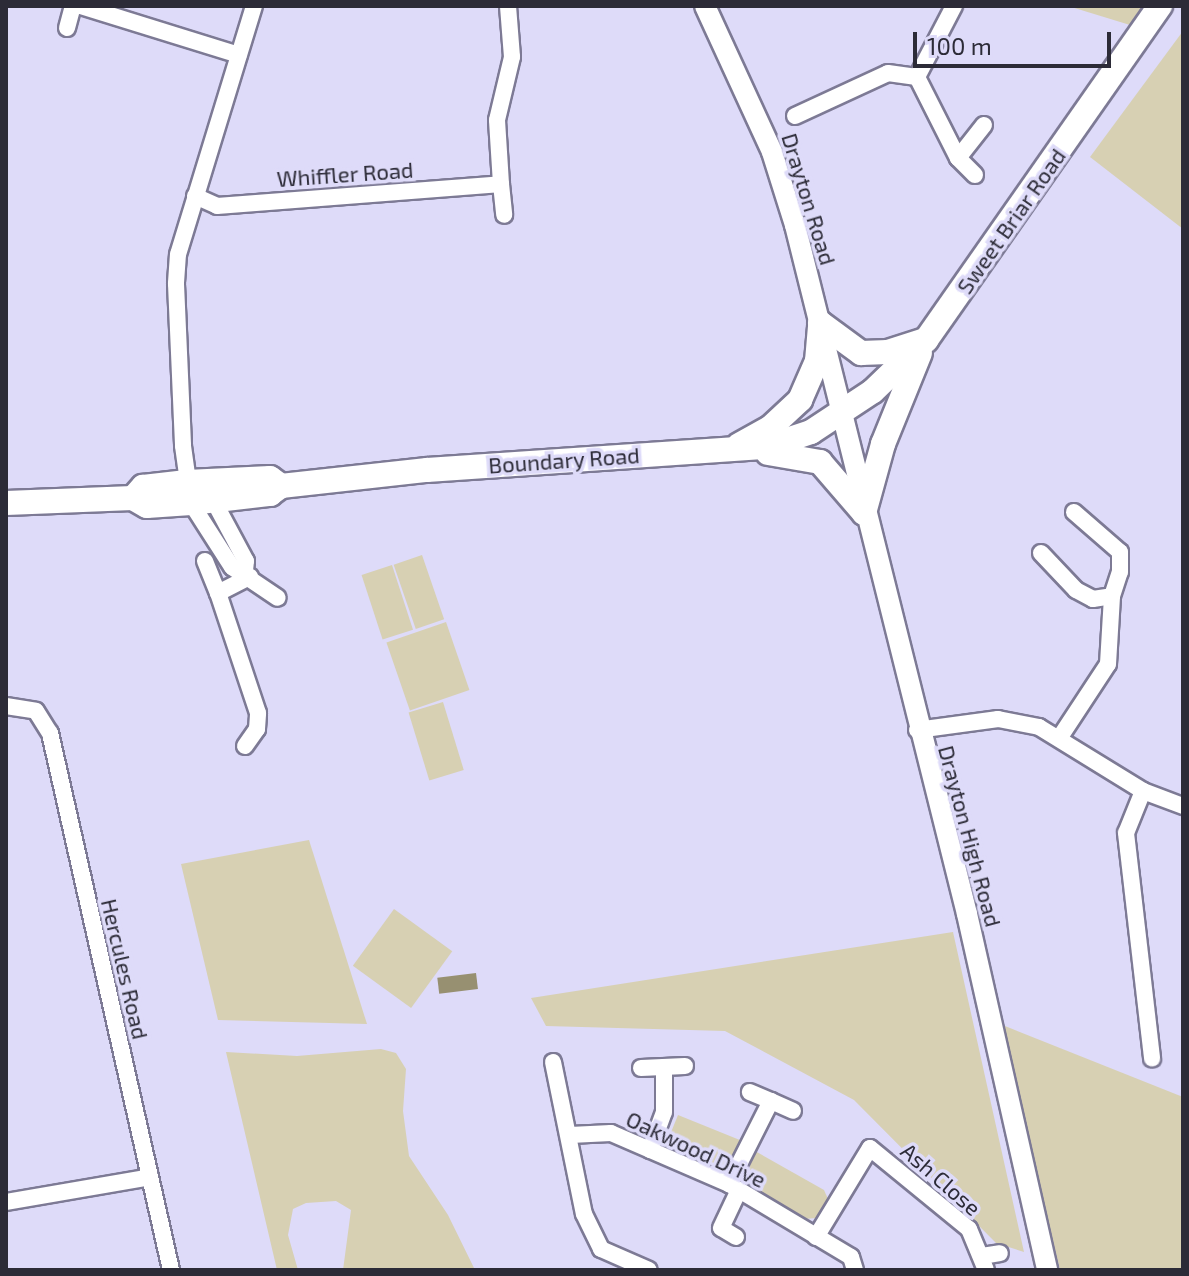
<!DOCTYPE html>
<style>
body{margin:0}
#map{position:relative;width:1189px;height:1276px;overflow:hidden;background:#dedbf9;font-family:"Exo 2",sans-serif}
div>[style]{position:absolute}
.green>*{inset:0;background:#d7d0b3;transform-origin:0 0}
.water>*{inset:0;background:#979071;transform-origin:0 0}
.roads{filter:drop-shadow(2px 0 #7d7a95) drop-shadow(-2px 0 #7d7a95) drop-shadow(0 2px #7d7a95) drop-shadow(0 -2px #7d7a95)}
.minor>*{height:16px;margin:-8px;padding:0 8px;transform-origin:8px;border-radius:8px;background:#fff}
.major>*{height:20px;margin:-10px;padding:0 10px;transform-origin:10px;border-radius:10px;background:#fff}
.highway>*{height:24px;margin:-12px;padding:0 12px;transform-origin:12px;border-radius:12px;background:#fff}
span{translate:-50% -50%;white-space:nowrap;text-align:center;line-height:1.15;-webkit-text-stroke:7px #dedbf9;paint-order:stroke}
.street-label{font-size:22px;color:#2c2b37}
.frame{position:absolute;inset:0;border:8px solid #2c2b37;pointer-events:none}
.scale{position:absolute;left:913px;top:32px;width:198px;height:36px;box-sizing:border-box;border:4px solid #2c2b37;border-top:0;padding-left:10px;font-size:24px;line-height:28px;white-space:nowrap;color:#2c2b37;-webkit-text-stroke:6px #dedbf9;paint-order:stroke}
</style>
<div id="map">
<div class="green">
<i style="clip-path:polygon(1068px 6px,1143px 6px,1130px 25px)"></i>
<i style="clip-path:polygon(1183px 31px,1183px 229px,1090px 157px)"></i>
<i style="left:422px;top:555px;width:68px;height:30px;rotate:71deg"></i>
<i style="left:392px;top:565px;width:68px;height:32px;rotate:72deg"></i>
<i style="left:446px;top:622px;width:72px;height:63px;rotate:71deg"></i>
<i style="left:443px;top:702px;width:71px;height:36px;rotate:73deg"></i>
<i style="clip-path:polygon(309px 840px,367px 1024px,218px 1020px,181px 864px)"></i>
<i style="left:394px;top:909px;width:72px;height:70px;rotate:36deg"></i>
<i style="clip-path:polygon(953px 932px,1024px 1252px,996px 1243px,854px 1100px,725px 1031px,546px 1026px,531px 998px)"></i>
<i style="clip-path:polygon(1000px 1024px,1183px 1097px,1183px 1270px,1060px 1270px)"></i>
<i style="clip-path:polygon(381px 1049px,396px 1053px,406px 1069px,403px 1111px,409px 1156px,448px 1215px,475px 1270px,343px 1270px,351px 1210px,336px 1201px,306px 1203px,293px 1209px,288px 1235px,298px 1270px,277px 1270px,226px 1052px,297px 1056px)"></i>
<i style="left:678px;top:1115px;width:68px;height:31px;rotate:22deg"></i>
<i style="clip-path:polygon(755px 1151px,824px 1190px,828px 1199px,816px 1218px,805px 1219px,745px 1182px,744px 1170px)"></i>
</div>
<div class="water">
<i style="left:476px;top:973px;width:16px;height:39px;rotate:83deg"></i>
</div>
<div class="roads">
<div class="minor">
<i style="left:81px;top:6px;width:165px;rotate:17.2deg"></i>
<i style="left:254px;top:6px;width:259px;rotate:107deg"></i>
<i style="left:178px;top:254px;width:30px;rotate:94deg"></i>
<i style="left:176px;top:284px;width:162px;rotate:87.5deg"></i>
<i style="left:183px;top:446px;width:58px;rotate:82deg"></i>
<i style="left:191px;top:503px;width:76px;rotate:57.4deg"></i>
<i style="left:232px;top:567px;width:55px;rotate:34deg"></i>
<i style="left:67px;top:28px;width:23px;rotate:-75deg"></i>
<i style="left:917px;top:77px;width:80px;rotate:-62.5deg"></i>
<i style="left:795px;top:116px;width:102px;rotate:-24.8deg"></i>
<i style="left:888px;top:73px;width:29px;rotate:8deg"></i>
<i style="left:917px;top:77px;width:91px;rotate:63.2deg"></i>
<i style="left:958px;top:158px;width:24px;rotate:45deg"></i>
<i style="left:958px;top:158px;width:42px;rotate:-51.8deg"></i>
<i style="left:501px;top:184px;width:64px;rotate:-93.6deg"></i>
<i style="left:497px;top:120px;width:65px;rotate:-76.6deg"></i>
<i style="left:512px;top:57px;width:51px;rotate:-94.5deg"></i>
<i style="left:195px;top:196px;width:24px;rotate:24deg"></i>
<i style="left:217px;top:206px;width:285px;rotate:-4.4deg"></i>
<i style="left:501px;top:184px;width:31px;rotate:84deg"></i>
<i style="left:210px;top:494px;width:76px;rotate:61.8deg"></i>
<i style="left:246px;top:561px;width:10px;rotate:96deg"></i>
<i style="left:1041px;top:553px;width:51px;rotate:46.6deg"></i>
<i style="left:1076px;top:590px;width:19px;rotate:28deg"></i>
<i style="left:1093px;top:599px;width:19px;rotate:-9deg"></i>
<i style="left:205px;top:561px;width:35px;rotate:68deg"></i>
<i style="left:6px;top:706px;width:30px;rotate:9deg"></i>
<i style="left:36px;top:711px;width:26px;rotate:58deg"></i>
<i style="left:50px;top:733px;width:550px;rotate:77.3deg"></i>
<i style="left:917px;top:730px;width:82px;rotate:-7.7deg"></i>
<i style="left:998px;top:719px;width:42px;rotate:11deg"></i>
<i style="left:1039px;top:727px;width:122px;rotate:31.6deg"></i>
<i style="left:1143px;top:791px;width:43px;rotate:20.6deg"></i>
<i style="left:1060px;top:737px;width:87px;rotate:-56.7deg"></i>
<i style="left:1108px;top:664px;width:68px;rotate:-86.6deg"></i>
<i style="left:1112px;top:596px;width:25px;rotate:-72deg"></i>
<i style="left:1120px;top:572px;width:20px;rotate:-90deg"></i>
<i style="left:1120px;top:552px;width:61px;rotate:-139deg"></i>
<i style="left:245px;top:746px;width:21px;rotate:-55deg"></i>
<i style="left:257px;top:729px;width:16px;rotate:-86deg"></i>
<i style="left:258px;top:713px;width:126px;rotate:-108.4deg"></i>
<i style="left:218px;top:593px;width:36px;rotate:-27deg"></i>
<i style="left:1143px;top:791px;width:45px;rotate:112deg"></i>
<i style="left:1126px;top:833px;width:227px;rotate:83.4deg"></i>
<i style="left:553px;top:1062px;width:155px;rotate:78.5deg"></i>
<i style="left:584px;top:1214px;width:39px;rotate:64deg"></i>
<i style="left:601px;top:1249px;width:52px;rotate:23.6deg"></i>
<i style="left:641px;top:1068px;width:44px;rotate:-2.6deg"></i>
<i style="left:771px;top:1101px;width:24px;rotate:24deg"></i>
<i style="left:570px;top:1135px;width:41px;rotate:-2.8deg"></i>
<i style="left:611px;top:1133px;width:129px;rotate:23.4deg"></i>
<i style="left:729px;top:1184px;width:142px;rotate:30.9deg"></i>
<i style="left:851px;top:1257px;width:14px;rotate:73deg"></i>
<i style="left:650px;top:1150px;width:40px;rotate:-69.8deg"></i>
<i style="left:664px;top:1112px;width:45px;rotate:-90deg"></i>
<i style="left:729px;top:1184px;width:93px;rotate:-63.2deg"></i>
<i style="left:771px;top:1101px;width:23px;rotate:-157deg"></i>
<i style="left:6px;top:1202px;width:146px;rotate:-9.8deg"></i>
<i style="left:736px;top:1237px;width:17px;rotate:-149deg"></i>
<i style="left:721px;top:1228px;width:42px;rotate:-64.7deg"></i>
<i style="left:816px;top:1237px;width:104px;rotate:-58.8deg"></i>
<i style="left:870px;top:1148px;width:128px;rotate:39.3deg"></i>
<i style="left:969px;top:1229px;width:44px;rotate:67.5deg"></i>
<i style="left:982px;top:1256px;width:18px;rotate:-9deg"></i>
</div>
<div class="major">
<i style="left:705px;top:6px;width:161px;rotate:65.3deg"></i>
<i style="left:772px;top:152px;width:77px;rotate:72.5deg"></i>
<i style="left:795px;top:225px;width:710px;rotate:75.98deg"></i>
<i style="left:967px;top:914px;width:365px;rotate:77.3deg"></i>
</div>
<div class="highway">
<i style="left:820px;top:323px;width:51px;rotate:36.2deg"></i>
<i style="left:861px;top:353px;width:27px;rotate:-2deg"></i>
<i style="left:888px;top:352px;width:36px;rotate:-18deg"></i>
<i style="left:739px;top:445px;width:37px;rotate:-29deg"></i>
<i style="left:771px;top:427px;width:40px;rotate:-43deg"></i>
<i style="left:800px;top:400px;width:43px;rotate:-66.4deg"></i>
<i style="left:817px;top:361px;width:38px;rotate:-85deg"></i>
<i style="left:768px;top:453px;width:53px;rotate:9.8deg"></i>
<i style="left:820px;top:462px;width:67px;rotate:49.2deg"></i>
<i style="left:864px;top:513px;width:72px;rotate:-74.6deg"></i>
<i style="left:883px;top:444px;width:98px;rotate:-67.9deg"></i>
<i style="left:133px;top:498px;width:15px;rotate:-48deg"></i>
<i style="left:143px;top:487px;width:44px;rotate:-6.5deg"></i>
<i style="left:187px;top:482px;width:83px;rotate:-2.8deg"></i>
<i style="left:270px;top:478px;width:14px;rotate:36deg"></i>
<i style="left:6px;top:503px;width:127px;rotate:-2.3deg"></i>
<i style="left:133px;top:498px;width:16px;rotate:30deg"></i>
<i style="left:147px;top:506px;width:44px;rotate:-3.9deg"></i>
<i style="left:191px;top:503px;width:80px;rotate:-6.5deg"></i>
<i style="left:270px;top:494px;width:14px;rotate:-36deg"></i>
<i style="left:281px;top:486px;width:147px;rotate:-6.3deg"></i>
<i style="left:427px;top:470px;width:340px;rotate:-3.9deg"></i>
<i style="left:766px;top:447px;width:47px;rotate:-18.4deg"></i>
<i style="left:811px;top:432px;width:74px;rotate:-33.5deg"></i>
<i style="left:873px;top:391px;width:74px;rotate:-43.9deg"></i>
<i style="left:926px;top:340px;width:408px;rotate:-55deg"></i>
</div>
</div>
<div class="street-label">
<span style="left:345px;top:174px;rotate:-4deg">Whiffler Road</span>
<span style="left:809px;top:199px;rotate:73deg">Drayton Road</span>
<span style="left:1011px;top:221px;rotate:-55deg">Sweet Briar Road</span>
<span style="left:564px;top:460px;rotate:-4deg">Boundary Road</span>
<span style="left:970px;top:836px;rotate:75deg">Drayton High Road</span>
<span style="left:125px;top:969px;rotate:77deg">Hercules Road</span>
<span style="left:696px;top:1149px;rotate:25deg">Oakwood Drive</span>
<span style="left:941px;top:1179px;rotate:41deg">Ash Close</span>
</div>
<div class="frame"></div>
<div class="scale">100 m</div>
</div>
